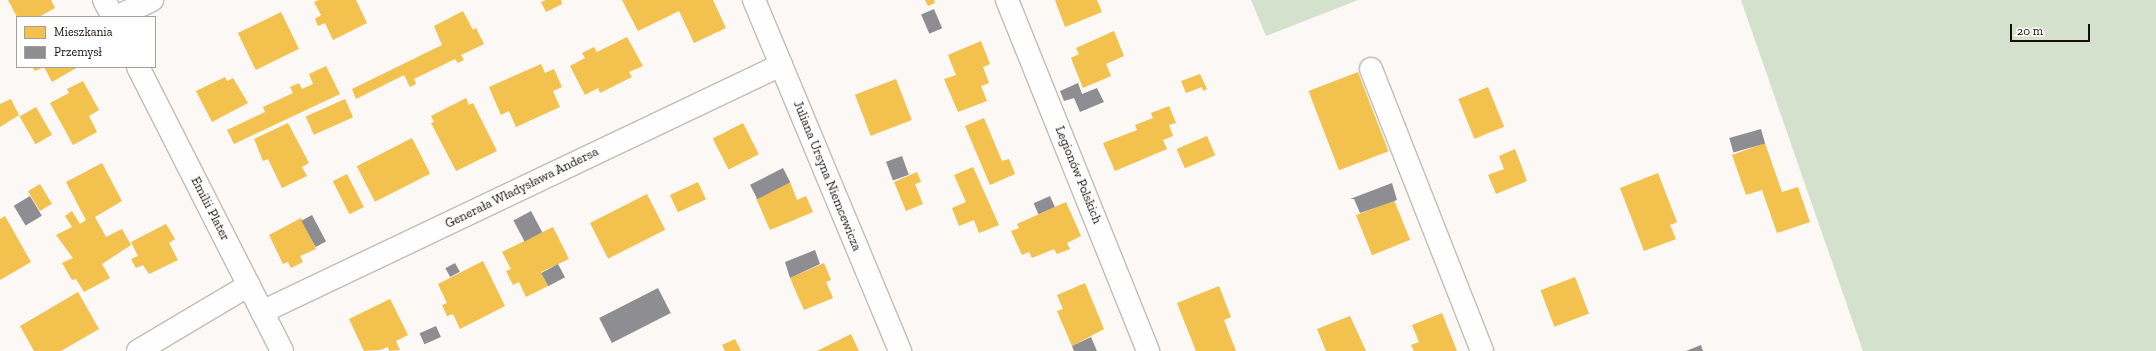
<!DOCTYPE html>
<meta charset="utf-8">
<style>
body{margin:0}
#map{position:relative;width:2156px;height:351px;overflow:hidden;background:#fbf8f5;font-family:"Zilla Slab",serif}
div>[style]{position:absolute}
.forest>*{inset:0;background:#d3e1cd}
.homes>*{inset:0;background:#f2c14e;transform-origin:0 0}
.industry>*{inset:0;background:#8d8d92;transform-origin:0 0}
.roads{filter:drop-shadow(1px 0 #c2bcb5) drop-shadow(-1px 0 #c2bcb5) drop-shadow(0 1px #c2bcb5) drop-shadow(0 -1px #c2bcb5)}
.minor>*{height:22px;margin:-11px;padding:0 11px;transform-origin:11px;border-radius:11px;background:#fefefe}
span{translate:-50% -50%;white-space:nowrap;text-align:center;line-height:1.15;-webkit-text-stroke:4px #fff;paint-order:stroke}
.street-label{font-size:13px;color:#180e05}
.legend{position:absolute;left:16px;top:16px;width:140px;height:52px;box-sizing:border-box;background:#fff;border:1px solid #a39f9b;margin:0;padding:5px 7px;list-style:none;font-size:12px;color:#180e05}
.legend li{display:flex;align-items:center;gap:8px;height:20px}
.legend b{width:20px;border:1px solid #a39f9b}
.scale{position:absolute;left:2010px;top:24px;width:80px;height:18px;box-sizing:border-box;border:2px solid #180e05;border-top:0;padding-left:5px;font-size:12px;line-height:14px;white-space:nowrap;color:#180e05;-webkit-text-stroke:3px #fff;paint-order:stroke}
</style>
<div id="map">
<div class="forest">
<i style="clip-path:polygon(1251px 0,1358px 0,1266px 36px)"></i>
<i style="clip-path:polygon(1741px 0,2156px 0,2156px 351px,1863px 351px)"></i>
</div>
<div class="homes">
<i style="clip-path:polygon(8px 0,51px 0,55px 8px,39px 17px,17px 17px)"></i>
<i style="clip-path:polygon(319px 0,356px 0,367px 23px,333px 40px,325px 23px,318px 26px,315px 19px,321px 15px,314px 2px)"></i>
<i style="clip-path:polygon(546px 0,561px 0,562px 4px,546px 12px,541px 2px)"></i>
<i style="clip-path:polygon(622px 0,713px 0,726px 28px,694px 43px,679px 11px,638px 31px)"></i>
<i style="clip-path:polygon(925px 0,934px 0,935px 3px,928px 6px)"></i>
<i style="clip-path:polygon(1055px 0,1097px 0,1102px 12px,1065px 27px)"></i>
<i style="clip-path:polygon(463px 11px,473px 30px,476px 28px,484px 44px,461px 55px,464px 60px,458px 63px,455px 59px,414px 79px,416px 84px,410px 87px,404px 75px,356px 99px,352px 89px,442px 45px,434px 26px)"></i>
<i style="left:281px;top:12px;width:41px;height:48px;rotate:64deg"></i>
<i style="clip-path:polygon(1114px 31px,1124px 56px,1106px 64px,1111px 76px,1083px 88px,1071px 58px,1079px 54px,1076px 48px)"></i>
<i style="clip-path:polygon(627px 37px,643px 66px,629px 72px,632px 77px,600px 93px,598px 88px,585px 95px,570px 66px,585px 58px,582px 53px,594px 47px,597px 52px)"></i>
<i style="clip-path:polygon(981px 41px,990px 64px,983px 67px,989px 83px,981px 86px,987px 101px,958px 112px,944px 79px,956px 75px,948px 55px)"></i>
<i style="clip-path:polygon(541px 64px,545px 73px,554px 69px,562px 87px,553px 91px,560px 107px,516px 127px,509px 111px,501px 115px,489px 87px)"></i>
<i style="clip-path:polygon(326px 66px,340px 94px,234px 144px,227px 130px,265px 112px,263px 107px,293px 93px,290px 87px,299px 83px,302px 89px,313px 84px,309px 74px)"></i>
<i style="clip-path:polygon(32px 67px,44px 67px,35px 71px)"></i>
<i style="clip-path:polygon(44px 67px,78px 67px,52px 82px)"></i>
<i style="left:1358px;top:72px;width:85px;height:53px;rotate:69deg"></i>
<i style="clip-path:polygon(1200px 74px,1207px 89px,1203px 91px,1202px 87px,1186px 93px,1181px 81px)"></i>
<i style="clip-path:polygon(225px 77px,227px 81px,233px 78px,248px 103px,212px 122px,196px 91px)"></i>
<i style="left:896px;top:79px;width:44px;height:44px;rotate:69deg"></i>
<i style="clip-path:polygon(83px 81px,99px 110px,89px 116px,97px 132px,73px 145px,50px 103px,69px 93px,67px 89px)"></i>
<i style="left:1488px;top:87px;width:43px;height:32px;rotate:68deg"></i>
<i style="clip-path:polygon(466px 98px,469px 105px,473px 103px,497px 151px,456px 171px,431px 123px,434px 122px,431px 116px)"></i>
<i style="clip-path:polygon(11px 99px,19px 115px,0 127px,0 104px)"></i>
<i style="left:345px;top:99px;width:20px;height:43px;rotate:66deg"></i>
<i style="clip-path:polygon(1169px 106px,1176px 123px,1169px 125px,1173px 136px,1163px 140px,1167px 149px,1115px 171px,1103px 143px,1137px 130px,1135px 125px,1153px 118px,1151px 113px)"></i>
<i style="left:36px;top:107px;width:32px;height:19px;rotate:60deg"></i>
<i style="clip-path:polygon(984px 118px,1002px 161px,1009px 159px,1015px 174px,990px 185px,965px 126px)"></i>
<i style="clip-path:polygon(288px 123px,309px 163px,302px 167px,307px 176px,282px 188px,268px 159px,263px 161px,254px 139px)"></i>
<i style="left:743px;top:123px;width:35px;height:34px;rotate:63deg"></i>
<i style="left:1207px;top:136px;width:21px;height:33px;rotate:67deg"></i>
<i style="left:412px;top:138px;width:40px;height:62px;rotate:63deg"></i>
<i style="clip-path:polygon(1765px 143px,1782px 192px,1798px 187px,1810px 222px,1777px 233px,1762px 190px,1746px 195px,1732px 155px)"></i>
<i style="clip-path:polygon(1515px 149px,1527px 181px,1496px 194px,1488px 175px,1504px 169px,1499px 156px)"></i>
<i style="clip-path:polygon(102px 163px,122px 201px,95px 217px,106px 237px,122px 229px,131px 245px,102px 264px,110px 278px,84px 292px,76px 279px,72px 280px,62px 263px,73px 258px,56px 235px,72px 227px,65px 216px,72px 211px,80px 224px,86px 220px,66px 182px)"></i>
<i style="clip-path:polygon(973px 167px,999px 225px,979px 233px,974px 220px,959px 226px,952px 208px,966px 202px,954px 175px)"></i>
<i style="clip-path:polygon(917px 172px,921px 182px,915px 184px,923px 204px,906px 211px,894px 182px)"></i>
<i style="clip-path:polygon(1658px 173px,1677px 222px,1670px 225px,1676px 239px,1644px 251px,1620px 188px)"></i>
<i style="left:347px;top:174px;width:37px;height:16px;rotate:63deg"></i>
<i style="left:698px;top:182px;width:19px;height:31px;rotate:65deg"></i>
<i style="clip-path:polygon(790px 182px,797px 200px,806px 196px,813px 212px,770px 230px,756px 198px)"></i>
<i style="left:40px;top:184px;width:23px;height:14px;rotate:59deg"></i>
<i style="left:647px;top:194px;width:40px;height:64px;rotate:63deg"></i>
<i style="left:1394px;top:200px;width:43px;height:41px;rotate:68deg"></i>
<i style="clip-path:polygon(1066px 202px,1081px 236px,1067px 243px,1070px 249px,1057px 254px,1054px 249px,1032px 258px,1029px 252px,1022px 255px,1011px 231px,1019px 228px,1017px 224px)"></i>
<i style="clip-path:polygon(5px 216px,31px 262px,0 280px,0 219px)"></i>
<i style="clip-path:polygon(301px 218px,316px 249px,300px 256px,303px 262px,291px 268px,288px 262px,283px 264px,269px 235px)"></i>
<i style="clip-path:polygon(166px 224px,175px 239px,169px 243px,178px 260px,149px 274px,143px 265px,136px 268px,131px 259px,138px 256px,131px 242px)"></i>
<i style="clip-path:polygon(553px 227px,569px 259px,541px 272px,548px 286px,526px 297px,519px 282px,513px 285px,506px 271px,511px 269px,502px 252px)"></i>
<i style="clip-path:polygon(483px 261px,505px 306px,460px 329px,453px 314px,447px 316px,442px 305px,447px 303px,438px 284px)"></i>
<i style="clip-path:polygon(824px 263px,831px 280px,826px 282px,833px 298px,804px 310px,790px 278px)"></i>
<i style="left:1575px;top:277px;width:39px;height:37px;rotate:69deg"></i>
<i style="clip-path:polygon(1085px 283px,1104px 329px,1072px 346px,1057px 311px,1063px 309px,1057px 295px)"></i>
<i style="clip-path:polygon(1219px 286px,1231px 317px,1224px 320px,1236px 351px,1196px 351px,1177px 303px)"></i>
<i style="clip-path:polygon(78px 292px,99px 329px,61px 351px,34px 351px,20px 326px)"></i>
<i style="clip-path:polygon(390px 299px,408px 335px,396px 341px,400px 350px,389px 351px,388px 347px,380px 350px,364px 351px,349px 319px)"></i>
<i style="clip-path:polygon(1442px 313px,1457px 351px,1414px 351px,1411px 345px,1419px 342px,1412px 325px)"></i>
<i style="clip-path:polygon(1350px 316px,1366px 351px,1326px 351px,1317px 329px)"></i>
<i style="clip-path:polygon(851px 334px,859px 351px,817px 351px)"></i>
<i style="clip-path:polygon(735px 339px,741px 351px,725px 351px,722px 345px)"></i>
</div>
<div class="industry">
<i style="left:934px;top:9px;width:21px;height:14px;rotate:67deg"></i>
<i style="clip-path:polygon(1078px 83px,1082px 94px,1097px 88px,1104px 102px,1080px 112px,1074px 98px,1064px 101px,1060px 91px)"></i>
<i style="left:1761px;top:129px;width:15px;height:33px;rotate:74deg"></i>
<i style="left:902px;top:156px;width:20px;height:17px;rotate:70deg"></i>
<i style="left:783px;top:168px;width:16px;height:37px;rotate:63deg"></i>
<i style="clip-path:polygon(1392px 183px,1397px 200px,1360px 213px,1354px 199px,1350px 199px)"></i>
<i style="left:30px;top:196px;width:23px;height:19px;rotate:59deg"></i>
<i style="left:1050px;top:196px;width:12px;height:18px;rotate:66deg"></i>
<i style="left:531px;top:211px;width:24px;height:20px;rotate:62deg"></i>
<i style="left:312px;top:215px;width:30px;height:12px;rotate:62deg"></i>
<i style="clip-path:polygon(815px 250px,820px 264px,790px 278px,785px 262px)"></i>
<i style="left:455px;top:263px;width:10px;height:11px;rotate:61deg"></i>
<i style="left:558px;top:264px;width:15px;height:19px;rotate:62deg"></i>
<i style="left:658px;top:288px;width:28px;height:66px;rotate:63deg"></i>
<i style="left:436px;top:326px;width:12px;height:18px;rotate:66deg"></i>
<i style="clip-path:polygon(1091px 337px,1097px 351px,1074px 351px,1072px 346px)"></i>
<i style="clip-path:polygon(1701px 345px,1703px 351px,1686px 351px)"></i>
</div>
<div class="roads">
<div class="minor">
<i style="left:104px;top:0;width:19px;rotate:62deg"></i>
<i style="left:754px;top:0;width:380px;rotate:67.4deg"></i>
<i style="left:1007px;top:0;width:378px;rotate:68.1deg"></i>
<i style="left:116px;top:17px;width:40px;rotate:-25deg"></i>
<i style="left:138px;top:67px;width:318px;rotate:63.1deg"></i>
<i style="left:1371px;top:69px;width:303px;rotate:68.5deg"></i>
<i style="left:262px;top:312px;width:575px;rotate:-25.45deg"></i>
<i style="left:138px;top:351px;width:129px;rotate:-30.7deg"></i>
</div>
</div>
<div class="street-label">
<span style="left:1078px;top:175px;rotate:68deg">Legionów Polskich</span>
<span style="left:827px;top:176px;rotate:68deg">Juliana Ursyna Niemcewicza</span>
<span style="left:522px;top:188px;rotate:-26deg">Generała Władysława Andersa</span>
<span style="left:210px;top:209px;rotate:63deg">Emilii Plater</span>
</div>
<ul class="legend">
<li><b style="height:11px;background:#f2c14e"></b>Mieszkania</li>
<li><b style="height:11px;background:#8d8d92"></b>Przemysł</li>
</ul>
<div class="scale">20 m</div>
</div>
